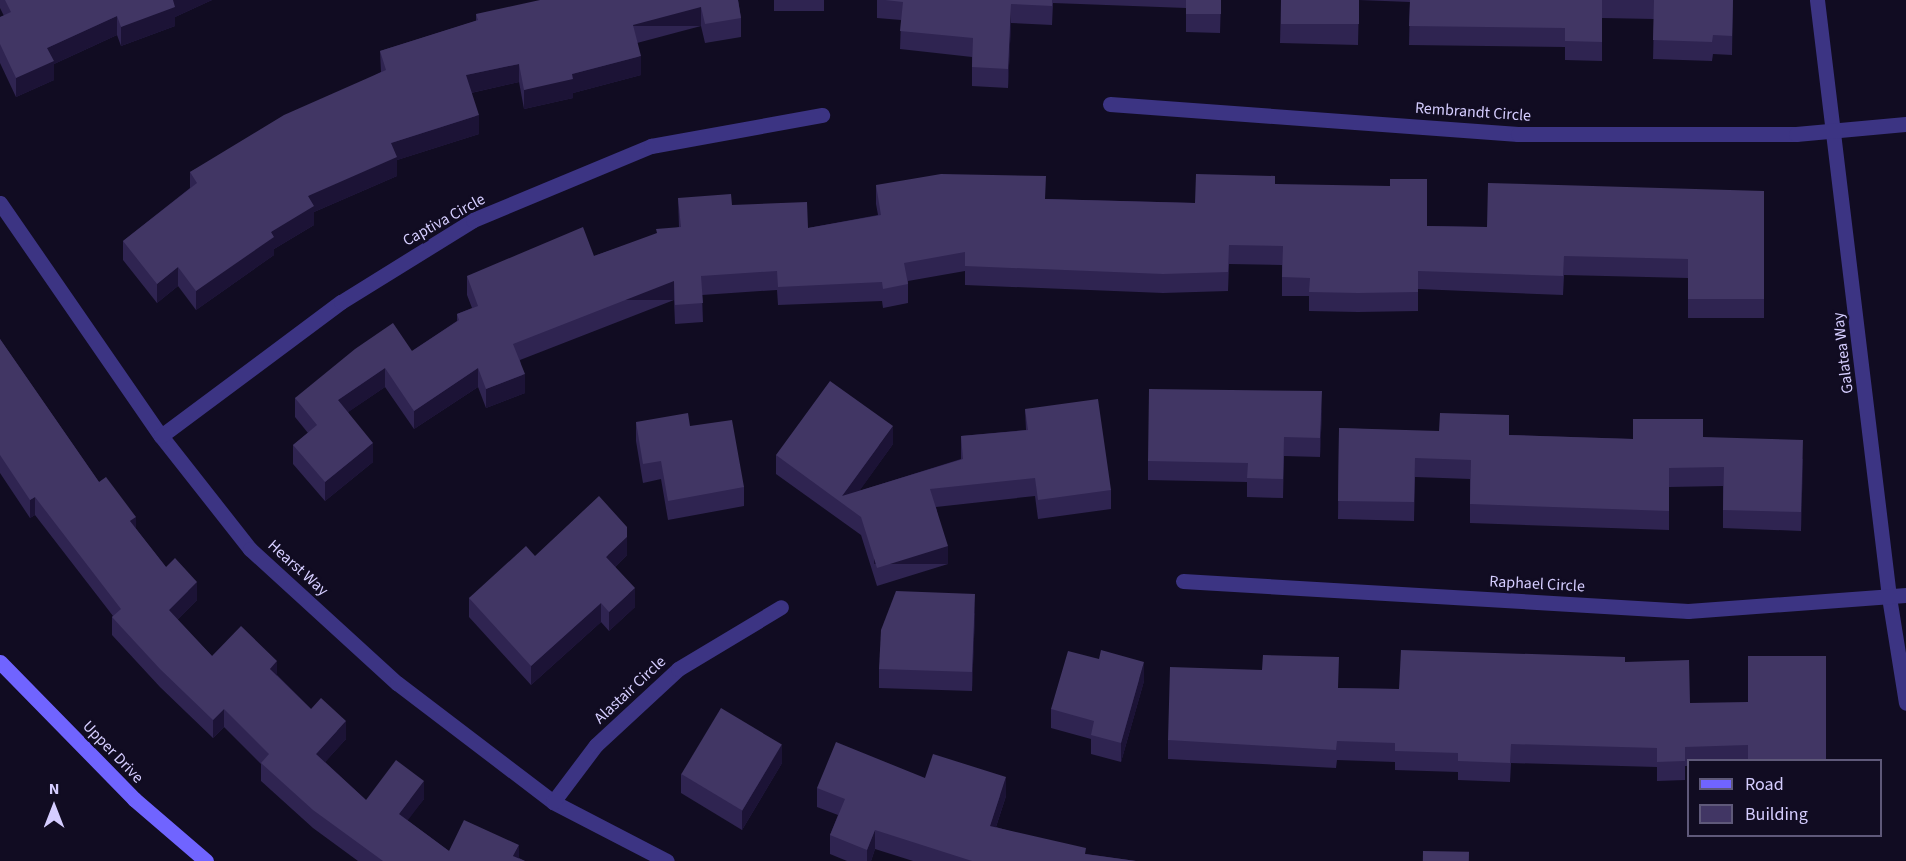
<!DOCTYPE html>
<style>
body{margin:0}
#map{position:relative;width:1906px;height:861px;overflow:hidden;background:#110c22;font-family:"Source Sans 3",sans-serif}
div>[style]{position:absolute}
.minor>*{height:15px;margin:-7.5px;padding:0 7.5px;transform-origin:7.5px;border-radius:7.5px;background:#3c3483}
.secondary>*{height:15px;margin:-7.5px;padding:0 7.5px;transform-origin:7.5px;border-radius:7.5px;background:#7064ff}
.wall>*{inset:0;background:#2f2451;transform-origin:0 0}
.shaded-wall>*{inset:0;background:#1c1336;transform-origin:0 0}
.building>*{inset:0;background:#413664;transform-origin:0 0}
span{translate:-50% -50%;white-space:nowrap;text-align:center;line-height:1.15;-webkit-text-stroke:5px #110c22;paint-order:stroke}
.street-label{font-size:16px;color:#d5cdff}
.legend{position:absolute;left:1687px;top:759px;width:195px;height:78px;box-sizing:border-box;background:#110c22;border:2px solid #5f597a;margin:0;padding:8px 10px;list-style:none;font-size:18px;color:#d5cdff}
.legend li{display:flex;align-items:center;gap:12px;height:30px}
.legend b{width:30px;border:2px solid #5f597a}
.north{position:absolute;left:24px;top:777px;width:60px;height:60px;-webkit-text-stroke:4px #110c22;paint-order:stroke;rotate:0deg;font-size:16px;font-weight:700;line-height:24px;text-align:center;color:#d5cdff}
.north::after{content:'';display:block;margin:auto;width:21px;height:27px;background:#d5cdff;clip-path:polygon(50% 0,100% 100%,50% 72%,0 100%)}
</style>
<div id="map">
<div class="minor">
<i style="left:1817px;top:0;width:601px;rotate:83.12deg"></i>
<i style="left:1889px;top:597px;width:107px;rotate:80.9deg"></i>
<i style="left:1110px;top:104px;width:409px;rotate:4.2deg"></i>
<i style="left:1518px;top:134px;width:278px"></i>
<i style="left:1796px;top:134px;width:110px;rotate:-5.2deg"></i>
<i style="left:0;top:203px;width:283px;rotate:55.4deg"></i>
<i style="left:161px;top:436px;width:144px;rotate:51.8deg"></i>
<i style="left:250px;top:549px;width:199px;rotate:42.4deg"></i>
<i style="left:397px;top:683px;width:196px;rotate:37.3deg"></i>
<i style="left:553px;top:802px;width:128px;rotate:27.4deg"></i>
<i style="left:161px;top:436px;width:224px;rotate:-36.7deg"></i>
<i style="left:341px;top:302px;width:155px;rotate:-31.8deg"></i>
<i style="left:473px;top:220px;width:193px;rotate:-22.6deg"></i>
<i style="left:651px;top:146px;width:174px;rotate:-10.3deg"></i>
<i style="left:1183px;top:581px;width:506px;rotate:3.4deg"></i>
<i style="left:1688px;top:611px;width:219px;rotate:-4.2deg"></i>
<i style="left:553px;top:802px;width:71px;rotate:-53deg"></i>
<i style="left:596px;top:745px;width:112px;rotate:-42.8deg"></i>
<i style="left:678px;top:669px;width:120px;rotate:-31deg"></i>
</div>
<div class="secondary">
<i style="left:0;top:662px;width:192px;rotate:45.6deg"></i>
<i style="left:134px;top:799px;width:95px;rotate:40.7deg"></i>
</div>
<div class="wall">
<i style="clip-path:polygon(0 0,212px 0,175px 17px,175px 26px,121px 46px,117px 35px,54px 64px,54px 80px,16px 97px,0 63px,0 17px,4px 16px,0 8px)"></i>
<i style="clip-path:polygon(738px 0,741px 18px,741px 37px,705px 43px,701px 26px,637px 43px,641px 75px,573px 93px,573px 98px,524px 109px,519px 82px,471px 93px,479px 134px,397px 160px,397px 176px,314px 212px,314px 225px,274px 249px,274px 255px,196px 310px,178px 286px,157px 303px,123px 260px,123px 241px,190px 188px,190px 172px,381px 72px,380px 51px,476px 21px,476px 14px)"></i>
<i style="left:774px;top:0;width:50px;height:11px"></i>
<i style="clip-path:polygon(877px 0,1221px 0,1220px 33px,1186px 32px,1186px 8px,1053px 3px,1052px 25px,1011px 23px,1008px 88px,972px 86px,972px 57px,900px 49px,901px 20px,877px 18px)"></i>
<i style="clip-path:polygon(1281px 0,1733px 0,1732px 55px,1713px 54px,1712px 61px,1653px 59px,1654px 19px,1602px 18px,1602px 61px,1565px 60px,1565px 47px,1409px 45px,1410px 2px,1359px 0,1358px 45px,1280px 43px)"></i>
<i style="clip-path:polygon(1275px 184px,1427px 226px,1487px 227px,1764px 191px,1764px 318px,1688px 318px,1688px 278px,1564px 275px,1563px 295px,1418px 289px,1418px 311px,1358px 312px,1309px 311px,1309px 296px,1282px 296px,1282px 265px,1229px 264px,1228px 291px,1163px 293px,965px 285px,965px 271px,908px 281px,908px 303px,883px 308px,882px 301px,778px 305px,777px 290px,702px 295px,703px 322px,675px 324px,674px 300px,520px 360px,525px 393px,486px 408px,478px 387px,414px 429px,385px 387px,348px 412px,373px 462px,325px 501px,293px 464px,293px 445px,308px 433px,295px 417px,295px 398px,412px 351px,457px 321px,457px 314px,472px 308px,467px 295px,467px 276px,594px 256px,679px 227px,678px 198px,732px 205px,808px 228px,878px 215px,876px 204px,876px 185px,1046px 199px,1195px 203px)"></i>
<i style="clip-path:polygon(0 339px,99px 482px,166px 567px,197px 600px,177px 620px,212px 656px,277px 675px,311px 709px,346px 739px,325px 762px,366px 800px,424px 799px,407px 820px,449px 851px,519px 858px,525px 861px,358px 861px,313px 828px,261px 781px,261px 764px,224px 727px,213px 738px,160px 687px,112px 635px,112px 617px,113px 616px,35px 515px,30px 518px,0 473px)"></i>
<i style="clip-path:polygon(1025px 409px,1111px 490px,1111px 509px,1038px 519px,1035px 496px,936px 507px,948px 564px,877px 586px,861px 535px,776px 474px,776px 455px,893px 444px,859px 491px,961px 459px,961px 436px,1026px 430px)"></i>
<i style="clip-path:polygon(1322px 410px,1320px 457px,1284px 456px,1283px 498px,1247px 497px,1247px 482px,1148px 480px,1148px 461px)"></i>
<i style="clip-path:polygon(636px 422px,690px 426px,744px 487px,744px 506px,668px 520px,661px 479px,643px 483px,636px 441px)"></i>
<i style="clip-path:polygon(1339px 428px,1509px 435px,1633px 439px,1703px 437px,1803px 459px,1801px 531px,1723px 528px,1723px 486px,1669px 487px,1669px 530px,1470px 523px,1470px 479px,1415px 477px,1414px 521px,1338px 519px)"></i>
<i style="clip-path:polygon(627px 555px,615px 567px,635px 607px,609px 631px,601px 622px,531px 685px,469px 617px,469px 598px,535px 556px)"></i>
<i style="clip-path:polygon(975px 613px,972px 691px,879px 688px,879px 669px)"></i>
<i style="clip-path:polygon(1099px 659px,1144px 681px,1121px 762px,1091px 754px,1091px 739px,1051px 728px,1051px 709px)"></i>
<i style="clip-path:polygon(1625px 662px,1690px 703px,1826px 760px,1689px 760px,1689px 766px,1685px 766px,1685px 780px,1657px 781px,1657px 767px,1511px 763px,1510px 782px,1458px 780px,1458px 772px,1395px 770px,1395px 762px,1337px 760px,1336px 768px,1168px 759px,1168px 740px,1339px 688px,1399px 689px)"></i>
<i style="clip-path:polygon(782px 763px,742px 830px,681px 793px,681px 774px)"></i>
<i style="clip-path:polygon(925px 778px,1006px 796px,996px 827px,1086px 854px,1136px 861px,913px 861px,875px 849px,871px 861px,847px 861px,830px 854px,830px 835px,838px 815px,817px 807px,817px 788px)"></i>
</div>
<div class="shaded-wall">
<i style="clip-path:polygon(173px 0,212px 0,175px 17px,175px 26px,121px 46px,121px 27px)"></i>
<i style="clip-path:polygon(1011px 4px,1011px 23px,1008px 88px,1008px 69px)"></i>
<i style="left:701px;top:7px;width:19px;height:70px;rotate:90deg"></i>
<i style="clip-path:polygon(117px 16px,117px 35px,54px 64px,54px 80px,16px 97px,16px 78px,47px 48px)"></i>
<i style="clip-path:polygon(641px 56px,641px 75px,573px 93px,573px 98px,524px 109px,524px 90px,572px 74px)"></i>
<i style="clip-path:polygon(519px 64px,519px 82px,466px 94px,466px 75px)"></i>
<i style="clip-path:polygon(479px 115px,479px 134px,397px 160px,397px 176px,314px 212px,314px 225px,274px 249px,274px 255px,196px 310px,196px 291px,271px 232px,308px 196px,391px 143px)"></i>
<i style="clip-path:polygon(178px 267px,178px 286px,157px 303px,157px 284px)"></i>
<i style="left:674px;top:281px;width:19px;height:173px;rotate:90deg"></i>
<i style="clip-path:polygon(385px 368px,385px 387px,338px 419px,338px 400px)"></i>
<i style="clip-path:polygon(478px 368px,478px 387px,414px 429px,414px 411px)"></i>
<i style="clip-path:polygon(525px 374px,525px 393px,486px 408px,486px 389px)"></i>
<i style="clip-path:polygon(1322px 391px,1322px 410px,1320px 457px,1320px 438px)"></i>
<i style="clip-path:polygon(893px 426px,893px 444px,848px 507px,842px 496px)"></i>
<i style="clip-path:polygon(1803px 440px,1803px 459px,1801px 531px,1801px 512px)"></i>
<i style="clip-path:polygon(373px 443px,373px 462px,325px 501px,325px 482px)"></i>
<i style="clip-path:polygon(35px 497px,35px 515px,30px 518px,30px 500px)"></i>
<i style="clip-path:polygon(136px 517px,136px 535px,130px 521px)"></i>
<i style="clip-path:polygon(627px 537px,627px 555px,606px 576px,606px 557px)"></i>
<i style="left:948px;top:546px;width:18px;height:74px;rotate:90deg"></i>
<i style="clip-path:polygon(197px 582px,197px 600px,169px 628px,169px 610px)"></i>
<i style="clip-path:polygon(635px 588px,635px 607px,609px 631px,609px 612px)"></i>
<i style="clip-path:polygon(975px 594px,975px 613px,972px 691px,972px 672px)"></i>
<i style="clip-path:polygon(601px 603px,601px 622px,531px 685px,531px 666px)"></i>
<i style="clip-path:polygon(277px 661px,277px 679px,270px 669px)"></i>
<i style="clip-path:polygon(1144px 662px,1144px 681px,1121px 762px,1121px 743px)"></i>
<i style="clip-path:polygon(224px 709px,224px 727px,213px 738px,213px 720px)"></i>
<i style="clip-path:polygon(346px 721px,346px 739px,316px 772px,316px 754px)"></i>
<i style="clip-path:polygon(782px 744px,782px 763px,742px 830px,742px 811px)"></i>
<i style="clip-path:polygon(1006px 777px,1006px 796px,990px 845px,990px 826px)"></i>
<i style="clip-path:polygon(424px 781px,424px 799px,399px 832px,399px 814px)"></i>
<i style="clip-path:polygon(875px 830px,875px 849px,871px 861px,867px 861px,867px 850px)"></i>
<i style="clip-path:polygon(519px 845px,519px 861px,513px 856px)"></i>
</div>
<div class="building">
<i style="clip-path:polygon(5px 0,173px 0,175px 7px,121px 27px,117px 16px,47px 48px,54px 61px,16px 78px,0 44px,0 17px,11px 12px)"></i>
<i style="clip-path:polygon(540px 0,738px 0,741px 18px,705px 24px,701px 7px,633px 25px,641px 56px,572px 74px,573px 79px,524px 90px,519px 64px,466px 75px,479px 115px,391px 143px,397px 157px,308px 196px,314px 206px,271px 232px,274px 237px,196px 291px,178px 267px,157px 284px,123px 241px,197px 183px,190px 172px,284px 115px,386px 70px,380px 51px,478px 20px,476px 14px)"></i>
<i style="clip-path:polygon(885px 0,1052px 0,1052px 6px,1011px 4px,1008px 69px,972px 67px,973px 38px,900px 31px,903px 2px)"></i>
<i style="left:1186px;top:0;width:35px;height:14px"></i>
<i style="left:1281px;top:0;width:78px;height:24px"></i>
<i style="clip-path:polygon(1410px 0,1602px 0,1602px 42px,1565px 41px,1565px 28px,1409px 26px)"></i>
<i style="clip-path:polygon(1654px 0,1733px 0,1732px 36px,1713px 35px,1712px 42px,1653px 40px)"></i>
<i style="clip-path:polygon(941px 174px,1046px 176px,1045px 199px,1195px 203px,1196px 174px,1275px 176px,1275px 184px,1390px 186px,1390px 179px,1427px 179px,1427px 226px,1487px 227px,1488px 183px,1764px 191px,1764px 299px,1688px 299px,1688px 259px,1564px 256px,1563px 276px,1418px 271px,1418px 292px,1358px 293px,1309px 292px,1310px 278px,1282px 277px,1283px 246px,1229px 245px,1228px 272px,1163px 274px,965px 266px,965px 252px,904px 263px,908px 284px,883px 289px,882px 282px,778px 287px,777px 271px,701px 276px,703px 303px,675px 305px,674px 281px,513px 344px,525px 374px,486px 389px,478px 368px,414px 411px,385px 368px,338px 400px,373px 443px,325px 482px,293px 445px,317px 425px,295px 398px,355px 349px,393px 323px,412px 351px,459px 320px,457px 314px,478px 306px,467px 276px,583px 227px,594px 256px,657px 233px,656px 229px,681px 227px,678px 198px,731px 194px,732px 205px,807px 202px,808px 228px,881px 215px,876px 185px)"></i>
<i style="clip-path:polygon(0 339px,99px 482px,106px 477px,136px 517px,130px 521px,166px 567px,175px 558px,197px 582px,169px 610px,212px 656px,241px 626px,277px 661px,270px 669px,311px 709px,321px 698px,346px 721px,316px 754px,366px 800px,396px 760px,424px 781px,399px 814px,449px 851px,464px 820px,519px 845px,513px 856px,525px 861px,383px 861px,313px 810px,261px 763px,269px 754px,224px 709px,213px 720px,160px 669px,112px 617px,121px 609px,35px 497px,30px 500px,0 455px)"></i>
<i style="clip-path:polygon(830px 381px,893px 426px,842px 496px,963px 459px,961px 436px,1028px 430px,1025px 409px,1098px 399px,1111px 490px,1038px 500px,1035px 478px,930px 489px,948px 546px,877px 568px,861px 517px,776px 455px)"></i>
<i style="clip-path:polygon(1149px 389px,1322px 391px,1320px 438px,1284px 437px,1283px 479px,1247px 478px,1248px 463px,1148px 461px)"></i>
<i style="clip-path:polygon(688px 413px,690px 426px,732px 420px,744px 487px,668px 501px,661px 461px,643px 464px,636px 422px)"></i>
<i style="clip-path:polygon(1440px 413px,1509px 415px,1509px 435px,1633px 439px,1633px 419px,1703px 419px,1703px 437px,1803px 440px,1801px 512px,1723px 510px,1724px 467px,1669px 468px,1669px 511px,1470px 504px,1471px 460px,1415px 458px,1414px 502px,1338px 501px,1339px 428px,1439px 431px)"></i>
<i style="clip-path:polygon(599px 496px,627px 527px,627px 537px,606px 557px,635px 588px,609px 612px,601px 603px,531px 666px,469px 598px,526px 546px,535px 556px)"></i>
<i style="clip-path:polygon(896px 591px,975px 594px,972px 672px,879px 669px,881px 630px)"></i>
<i style="clip-path:polygon(1101px 650px,1144px 662px,1121px 743px,1091px 735px,1094px 721px,1051px 709px,1068px 651px,1099px 659px)"></i>
<i style="clip-path:polygon(1401px 650px,1625px 657px,1625px 662px,1689px 660px,1690px 703px,1748px 702px,1748px 656px,1826px 656px,1826px 760px,1748px 760px,1748px 745px,1685px 747px,1685px 761px,1657px 762px,1657px 748px,1511px 744px,1510px 763px,1458px 761px,1458px 753px,1395px 751px,1395px 743px,1337px 741px,1336px 750px,1168px 740px,1170px 667px,1262px 670px,1263px 655px,1339px 657px,1338px 688px,1399px 689px)"></i>
<i style="left:721px;top:708px;width:71px;height:77px;rotate:31deg"></i>
<i style="clip-path:polygon(836px 742px,925px 778px,933px 754px,1006px 777px,990px 826px,1086px 848px,1085px 854px,1136px 861px,972px 861px,875px 830px,867px 850px,830px 835px,845px 799px,817px 788px)"></i>
<i style="left:1423px;top:851px;width:46px;height:10px;rotate:1deg"></i>
</div>
<div class="street-label">
<span style="left:1473px;top:112px;rotate:4deg">Rembrandt Circle</span>
<span style="left:444px;top:220px;rotate:-29deg">Captiva Circle</span>
<span style="left:1843px;top:353px;rotate:-97deg">Galatea Way</span>
<span style="left:298px;top:568px;rotate:42deg">Hearst Way</span>
<span style="left:1537px;top:584px;rotate:3deg">Raphael Circle</span>
<span style="left:630px;top:690px;rotate:-43deg">Alastair Circle</span>
<span style="left:113px;top:752px;rotate:46deg">Upper Drive</span>
</div>
<ul class="legend">
<li><b style="height:8px;background:#7064ff"></b>Road</li>
<li><b style="height:16px;background:#413664"></b>Building</li>
</ul>
<div class="north">N</div>
</div>
